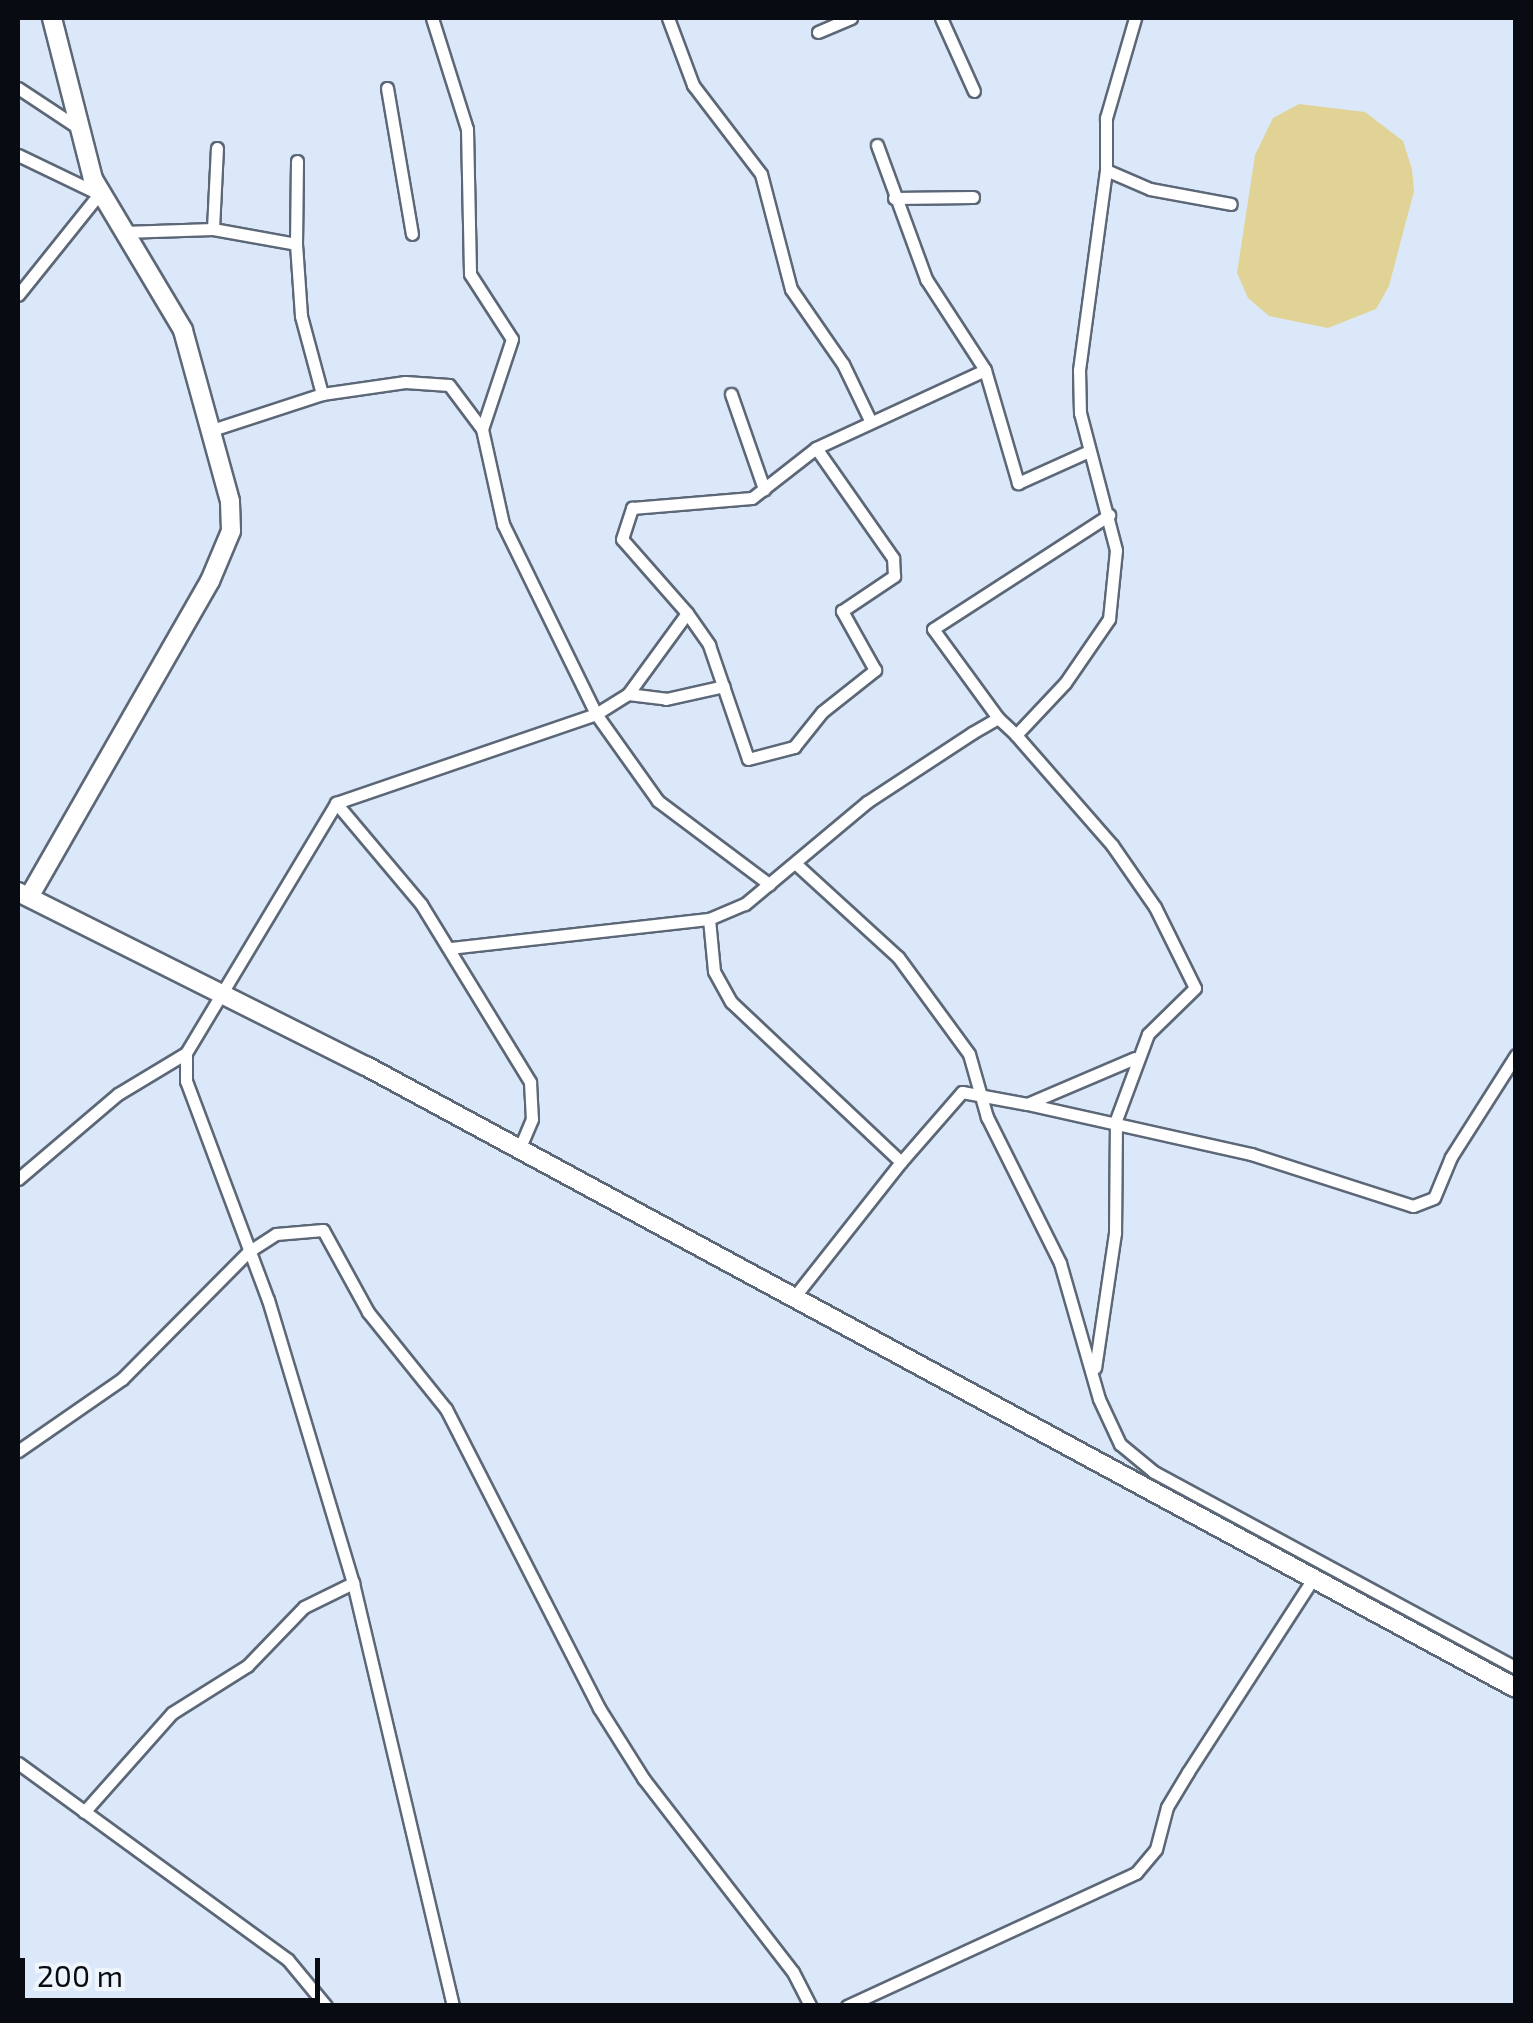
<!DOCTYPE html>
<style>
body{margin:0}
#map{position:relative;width:1533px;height:2023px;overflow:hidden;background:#dbe8fa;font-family:"Exo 2",sans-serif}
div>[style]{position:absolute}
.green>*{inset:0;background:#e1d395}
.roads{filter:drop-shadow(2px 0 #5c6777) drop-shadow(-2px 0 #5c6777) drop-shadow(0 2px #5c6777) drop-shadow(0 -2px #5c6777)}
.street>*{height:11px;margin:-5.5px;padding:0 5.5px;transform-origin:5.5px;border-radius:5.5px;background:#fff}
.secondary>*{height:18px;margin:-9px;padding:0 9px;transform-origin:9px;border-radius:9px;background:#fff}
span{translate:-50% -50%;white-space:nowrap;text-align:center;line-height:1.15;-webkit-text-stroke:8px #eff5fc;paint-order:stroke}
.frame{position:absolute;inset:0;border:20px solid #080c12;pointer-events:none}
.scale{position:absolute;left:20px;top:1958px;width:300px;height:45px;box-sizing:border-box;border:5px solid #080c12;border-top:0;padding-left:12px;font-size:30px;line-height:35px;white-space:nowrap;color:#080c12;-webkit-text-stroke:8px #eff5fc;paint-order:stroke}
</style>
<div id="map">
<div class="green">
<i style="clip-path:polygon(1299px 104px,1365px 112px,1403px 141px,1412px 169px,1414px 191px,1389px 286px,1376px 309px,1328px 328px,1269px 316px,1248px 298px,1237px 273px,1255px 155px,1273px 118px)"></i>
</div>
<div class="roads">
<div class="street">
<i style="left:432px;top:18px;width:116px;rotate:72.5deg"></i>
<i style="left:467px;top:129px;width:145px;rotate:88.8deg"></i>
<i style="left:470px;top:274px;width:77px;rotate:57.1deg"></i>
<i style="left:512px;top:339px;width:95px;rotate:108.4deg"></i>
<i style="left:668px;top:18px;width:72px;rotate:69.5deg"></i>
<i style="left:693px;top:85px;width:112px;rotate:52.6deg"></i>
<i style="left:761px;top:174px;width:119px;rotate:75.4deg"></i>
<i style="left:791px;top:289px;width:91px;rotate:55.3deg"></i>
<i style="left:843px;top:364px;width:62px;rotate:64.3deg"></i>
<i style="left:941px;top:18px;width:80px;rotate:65.7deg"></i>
<i style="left:818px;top:32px;width:36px;rotate:-23deg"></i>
<i style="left:18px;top:88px;width:71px;rotate:33.5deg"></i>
<i style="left:387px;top:88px;width:148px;rotate:80.3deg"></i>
<i style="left:877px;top:145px;width:143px;rotate:69.9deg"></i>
<i style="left:926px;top:279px;width:108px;rotate:57deg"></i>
<i style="left:985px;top:370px;width:118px;rotate:73.7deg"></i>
<i style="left:1018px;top:483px;width:78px;rotate:-24.3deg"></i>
<i style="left:18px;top:155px;width:90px;rotate:25.7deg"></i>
<i style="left:99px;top:194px;width:129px;rotate:128.7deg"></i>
<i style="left:1106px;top:170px;width:48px;rotate:23.4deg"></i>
<i style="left:1150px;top:189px;width:82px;rotate:10.5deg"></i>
<i style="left:894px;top:198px;width:79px;rotate:-0.7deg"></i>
<i style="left:213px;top:229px;width:81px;rotate:-87.2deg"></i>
<i style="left:123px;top:232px;width:90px;rotate:-1.9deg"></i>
<i style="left:213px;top:229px;width:84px;rotate:10.2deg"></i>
<i style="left:296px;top:244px;width:72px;rotate:86deg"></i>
<i style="left:301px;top:316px;width:81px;rotate:74.9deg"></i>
<i style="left:296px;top:244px;width:83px;rotate:-89.3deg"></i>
<i style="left:731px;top:394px;width:101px;rotate:70.8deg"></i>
<i style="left:212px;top:430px;width:116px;rotate:-18.1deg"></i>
<i style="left:322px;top:394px;width:84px;rotate:-8.2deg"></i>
<i style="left:405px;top:382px;width:44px;rotate:3.9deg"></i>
<i style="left:449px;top:385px;width:55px;rotate:53.1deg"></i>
<i style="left:482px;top:429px;width:97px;rotate:77.5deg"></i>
<i style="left:503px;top:524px;width:212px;rotate:63.9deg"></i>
<i style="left:596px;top:714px;width:38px;rotate:-32deg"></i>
<i style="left:628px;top:694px;width:100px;rotate:-53.9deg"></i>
<i style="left:687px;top:613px;width:98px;rotate:-131.3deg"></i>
<i style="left:622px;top:539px;width:33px;rotate:-72deg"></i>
<i style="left:632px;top:508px;width:120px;rotate:-4.8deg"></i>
<i style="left:752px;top:498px;width:81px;rotate:-38deg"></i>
<i style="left:816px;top:448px;width:186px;rotate:-24.8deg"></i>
<i style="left:687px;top:613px;width:39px;rotate:55deg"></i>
<i style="left:709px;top:645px;width:120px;rotate:71.1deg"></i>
<i style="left:748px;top:759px;width:48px;rotate:-14.6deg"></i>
<i style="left:794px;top:747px;width:45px;rotate:-51.3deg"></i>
<i style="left:822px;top:712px;width:68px;rotate:-38.4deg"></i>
<i style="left:875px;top:670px;width:68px;rotate:-119.2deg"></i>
<i style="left:842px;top:611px;width:63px;rotate:-33.9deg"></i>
<i style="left:894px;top:576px;width:18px;rotate:-93deg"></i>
<i style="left:893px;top:558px;width:134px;rotate:-125deg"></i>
<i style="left:628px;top:694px;width:38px;rotate:7deg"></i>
<i style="left:666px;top:699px;width:59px;rotate:-12.6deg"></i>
<i style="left:998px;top:718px;width:110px;rotate:-126.1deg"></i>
<i style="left:933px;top:629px;width:210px;rotate:-32.9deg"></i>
<i style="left:1016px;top:735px;width:146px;rotate:48.9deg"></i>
<i style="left:1112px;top:845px;width:75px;rotate:55.3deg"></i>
<i style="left:1155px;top:907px;width:90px;rotate:63.7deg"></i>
<i style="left:1195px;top:988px;width:66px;rotate:135.6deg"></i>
<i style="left:1148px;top:1034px;width:92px;rotate:110.4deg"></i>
<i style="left:1116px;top:1120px;width:113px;rotate:90.5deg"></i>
<i style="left:1115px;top:1233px;width:136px;rotate:98.4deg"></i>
<i style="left:336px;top:803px;width:132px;rotate:49.9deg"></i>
<i style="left:421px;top:904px;width:209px;rotate:58.5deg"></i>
<i style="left:530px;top:1082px;width:37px;rotate:87deg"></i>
<i style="left:532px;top:1119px;width:34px;rotate:113deg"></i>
<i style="left:796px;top:864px;width:138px;rotate:42.4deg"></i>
<i style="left:898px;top:957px;width:120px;rotate:53.8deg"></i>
<i style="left:969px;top:1054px;width:66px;rotate:74.1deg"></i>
<i style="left:987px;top:1117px;width:163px;rotate:63.4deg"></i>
<i style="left:1060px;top:1263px;width:141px;rotate:74deg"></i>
<i style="left:1099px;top:1399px;width:50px;rotate:65deg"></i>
<i style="left:1120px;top:1444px;width:44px;rotate:39.5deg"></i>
<i style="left:1154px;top:1472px;width:412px;rotate:28.4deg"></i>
<i style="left:450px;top:948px;width:261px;rotate:-6.4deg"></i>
<i style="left:1027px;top:1104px;width:230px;rotate:12.6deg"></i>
<i style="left:1251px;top:1154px;width:170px;rotate:17.8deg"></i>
<i style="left:1413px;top:1206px;width:22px;rotate:-21deg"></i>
<i style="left:1434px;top:1198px;width:44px;rotate:-67.5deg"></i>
<i style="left:1451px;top:1157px;width:121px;rotate:-57.5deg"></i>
<i style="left:901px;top:1162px;width:93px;rotate:-48.9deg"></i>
<i style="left:962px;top:1092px;width:66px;rotate:10.5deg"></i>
<i style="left:1027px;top:1104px;width:117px;rotate:-23.1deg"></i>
<i style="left:18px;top:1179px;width:131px;rotate:-40.4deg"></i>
<i style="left:118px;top:1094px;width:79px;rotate:-31.1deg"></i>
<i style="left:795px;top:1296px;width:171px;rotate:-51.7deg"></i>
<i style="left:901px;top:1162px;width:233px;rotate:-136.7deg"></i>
<i style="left:731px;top:1002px;width:35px;rotate:-119deg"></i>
<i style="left:714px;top:971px;width:52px;rotate:-95.5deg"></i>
<i style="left:709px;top:919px;width:39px;rotate:-23deg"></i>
<i style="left:745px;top:904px;width:159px;rotate:-39.9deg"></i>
<i style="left:867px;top:802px;width:126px;rotate:-33.3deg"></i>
<i style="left:972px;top:733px;width:30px;rotate:-30deg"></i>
<i style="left:998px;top:718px;width:25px;rotate:43deg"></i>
<i style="left:1016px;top:735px;width:71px;rotate:-46.7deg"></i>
<i style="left:1065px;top:683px;width:78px;rotate:-55.5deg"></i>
<i style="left:1109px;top:619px;width:69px;rotate:-84.2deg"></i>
<i style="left:1116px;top:550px;width:142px;rotate:-104.7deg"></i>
<i style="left:1080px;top:413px;width:43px;rotate:-91.3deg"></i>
<i style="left:1079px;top:370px;width:202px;rotate:-82.3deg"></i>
<i style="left:1106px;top:170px;width:52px;rotate:-90deg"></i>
<i style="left:1106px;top:118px;width:104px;rotate:-73.8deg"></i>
<i style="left:18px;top:1451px;width:126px;rotate:-34.7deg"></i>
<i style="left:122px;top:1379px;width:179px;rotate:-45.2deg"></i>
<i style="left:248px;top:1252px;width:33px;rotate:-33deg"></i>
<i style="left:276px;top:1234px;width:47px;rotate:-4.9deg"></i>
<i style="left:323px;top:1230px;width:94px;rotate:61.2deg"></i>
<i style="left:368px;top:1312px;width:124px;rotate:51.2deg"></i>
<i style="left:446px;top:1409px;width:336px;rotate:62.9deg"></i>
<i style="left:599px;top:1708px;width:83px;rotate:57.8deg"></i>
<i style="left:643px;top:1778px;width:245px;rotate:52.3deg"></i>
<i style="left:793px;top:1972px;width:38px;rotate:63deg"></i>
<i style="left:18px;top:1763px;width:334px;rotate:36.1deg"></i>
<i style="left:288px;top:1960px;width:60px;rotate:50.4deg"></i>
<i style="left:84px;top:1812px;width:132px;rotate:-48.4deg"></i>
<i style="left:172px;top:1713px;width:89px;rotate:-32.1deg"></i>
<i style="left:247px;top:1666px;width:82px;rotate:-46deg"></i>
<i style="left:304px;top:1607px;width:55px;rotate:-26.1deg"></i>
<i style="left:453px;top:2006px;width:435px;rotate:-103.3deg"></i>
<i style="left:353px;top:1583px;width:295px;rotate:-106.7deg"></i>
<i style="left:268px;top:1300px;width:234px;rotate:-110.5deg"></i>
<i style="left:186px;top:1081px;width:28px;rotate:-90deg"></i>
<i style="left:186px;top:1053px;width:292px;rotate:-59deg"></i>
<i style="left:336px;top:803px;width:275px;rotate:-18.9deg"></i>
<i style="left:596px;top:714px;width:107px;rotate:54.5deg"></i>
<i style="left:658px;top:801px;width:139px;rotate:36.8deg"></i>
<i style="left:847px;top:2006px;width:318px;rotate:-24.7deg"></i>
<i style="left:1136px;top:1873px;width:31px;rotate:-50deg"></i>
<i style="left:1156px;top:1849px;width:43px;rotate:-75.3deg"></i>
<i style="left:1167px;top:1807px;width:41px;rotate:-59deg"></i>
<i style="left:1188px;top:1772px;width:232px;rotate:-57.1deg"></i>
</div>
<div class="secondary">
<i style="left:18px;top:892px;width:389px;rotate:26.6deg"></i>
<i style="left:366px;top:1066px;width:1307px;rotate:28.41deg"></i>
<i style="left:29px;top:897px;width:364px;rotate:-60.2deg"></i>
<i style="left:210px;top:581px;width:54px;rotate:-67.2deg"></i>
<i style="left:231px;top:531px;width:30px;rotate:-92deg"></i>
<i style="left:230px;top:501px;width:177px;rotate:-105.4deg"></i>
<i style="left:183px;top:330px;width:176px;rotate:-120.8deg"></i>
<i style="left:93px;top:179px;width:166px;rotate:-104.3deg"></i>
</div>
</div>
<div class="frame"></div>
<div class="scale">200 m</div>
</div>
